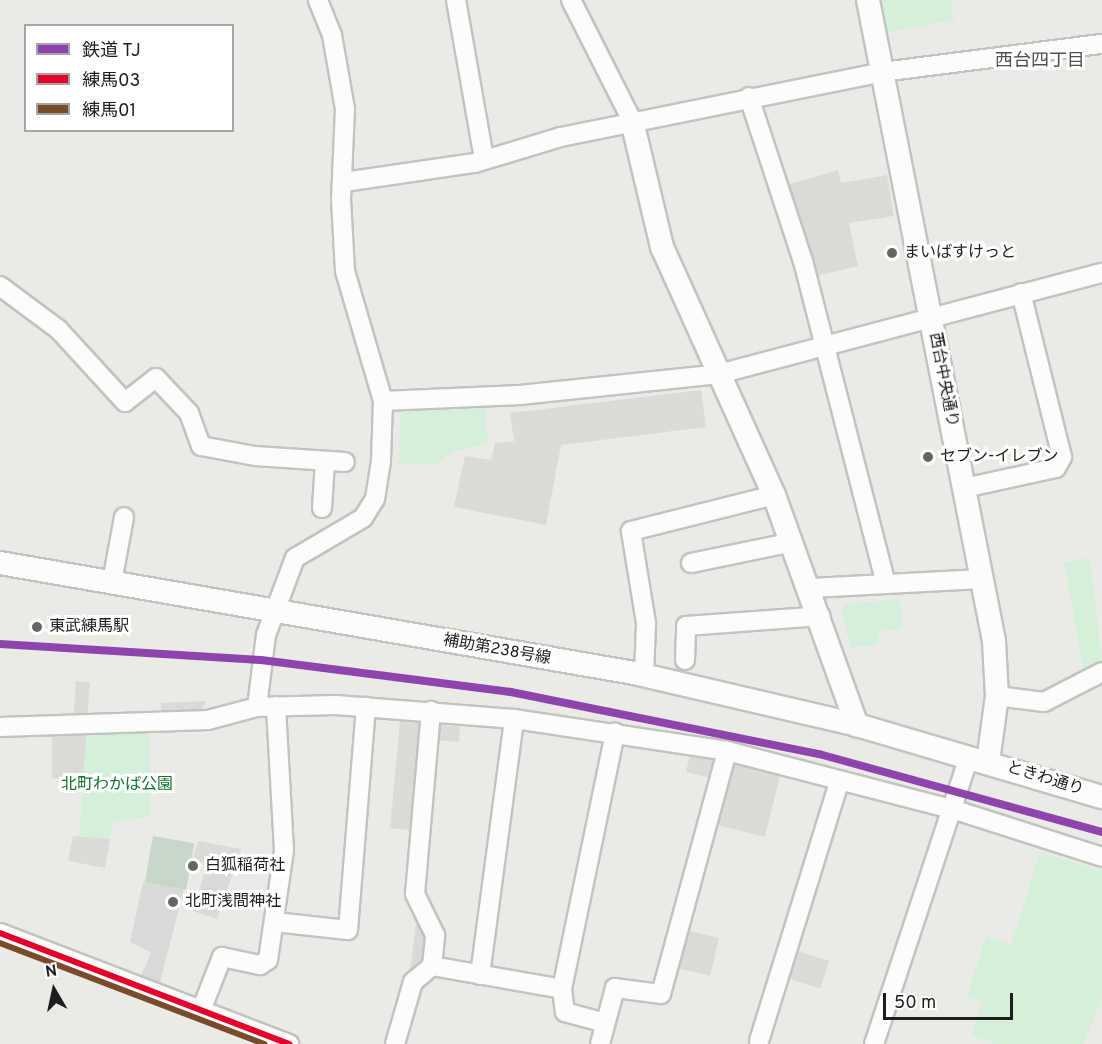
<!DOCTYPE html>
<meta charset="utf-8">
<style>
body{margin:0}
#map{position:relative;width:1102px;height:1044px;overflow:hidden;background:#ebebe6;font-family:Overpass,"Noto Sans JP",sans-serif}
div>[style]{position:absolute}
.residential>*{inset:0;background:#dadad7;transform-origin:0 0}
.religious>*{inset:0;background:#d9d9d7}
.cemetery>*{inset:0;background:#c6d6c9;transform-origin:0 0}
.park>*{inset:0;background:#d5f0da}
.roads{filter:drop-shadow(2px 0 #c2c2c0) drop-shadow(-2px 0 #c2c2c0) drop-shadow(0 2px #c2c2c0) drop-shadow(0 -2px #c2c2c0)}
.minor>*{height:18px;margin:-9px;padding:0 9px;transform-origin:9px;border-radius:9px;background:#fcfcfb}
.tertiary>*{height:22px;margin:-11px;padding:0 11px;transform-origin:11px;border-radius:11px;background:#fcfcfb}
.bus-1>*{height:6px;margin:-3px;padding:0 3px;transform-origin:3px;border-radius:3px;background:#e4002b}
.bus-2>*{height:6px;margin:-3px;padding:0 3px;transform-origin:3px;border-radius:3px;background:#7a4b2a}
.rail-1>*{height:8px;margin:-4px;padding:0 4px;transform-origin:4px;border-radius:4px;background:#8e44ad}
.dots>*{width:16px;height:16px;translate:-50% -50%;box-sizing:border-box;border:3px solid #fff;border-radius:50%}
span{translate:-50% -50%;white-space:nowrap;text-align:center;line-height:1.15;-webkit-text-stroke:6px #fff;paint-order:stroke}
.poi-label{font-size:16px;color:#1d1d1d}
.left{translate:0 -50%;text-align:left}
.street-label{font-size:16px;color:#1d1d1d}
.park-label{font-size:16px;color:#14722e}
.neighbourhood-label{font-size:18px;color:#505050}
.legend{position:absolute;left:24px;top:24px;width:210px;height:108px;box-sizing:border-box;background:#fff;border:2px solid #a5a5a5;margin:0;padding:8px 10px;list-style:none;font-size:18px;color:#1d1d1d}
.legend li{display:flex;align-items:center;gap:12px;height:30px}
.legend b{width:30px;border:2px solid #a5a5a5}
.north{position:absolute;left:24px;top:960px;width:60px;height:60px;-webkit-text-stroke:4px #fff;paint-order:stroke;rotate:351deg;font-size:16px;font-weight:700;line-height:24px;text-align:center;color:#1d1d1d}
.north::after{content:'';display:block;margin:auto;width:21px;height:27px;background:#1d1d1d;clip-path:polygon(50% 0,100% 100%,50% 72%,0 100%)}
.scale{position:absolute;left:883px;top:993px;width:130px;height:27px;box-sizing:border-box;border:3px solid #1d1d1d;border-top:0;padding-left:8px;font-size:18px;line-height:21px;white-space:nowrap;color:#1d1d1d;-webkit-text-stroke:4px #fff;paint-order:stroke}
</style>
<div id="map">
<div class="residential">
<i style="clip-path:polygon(838px 170px,841px 183px,887px 175px,894px 216px,849px 223px,858px 266px,813px 277px,786px 185px)"></i>
<i style="clip-path:polygon(701px 390px,706px 427px,561px 445px,546px 525px,454px 507px,465px 456px,491px 460px,495px 443px,514px 441px,510px 413px)"></i>
<i style="left:76px;top:681px;width:14px;height:37px;rotate:4deg"></i>
<i style="clip-path:polygon(206px 701px,200px 715px,161px 715px,161px 703px)"></i>
<i style="clip-path:polygon(400px 721px,421px 724px,416px 831px,390px 828px)"></i>
<i style="clip-path:polygon(441px 725px,460px 727px,459px 742px,434px 740px)"></i>
<i style="clip-path:polygon(52px 730px,87px 730px,83px 781px,52px 778px)"></i>
<i style="clip-path:polygon(690px 755px,712px 760px,715px 779px,686px 772px)"></i>
<i style="clip-path:polygon(734px 764px,780px 776px,765px 837px,713px 824px,727px 768px)"></i>
<i style="clip-path:polygon(73px 836px,110px 839px,105px 868px,68px 861px)"></i>
<i style="clip-path:polygon(198px 841px,241px 849px,217px 919px,193px 911px,207px 864px,192px 860px)"></i>
<i style="clip-path:polygon(416px 923px,427px 940px,423px 966px,416px 972px,410px 971px)"></i>
<i style="left:685px;top:930px;width:35px;height:39px;rotate:13deg"></i>
<i style="left:792px;top:949px;width:39px;height:29px;rotate:18deg"></i>
</div>
<div class="religious">
<i style="clip-path:polygon(143px 882px,184px 889px,160px 982px,141px 975px,151px 953px,130px 942px)"></i>
</div>
<div class="cemetery">
<i style="left:153px;top:836px;width:42px;height:47px;rotate:10deg"></i>
</div>
<div class="park">
<i style="clip-path:polygon(882px 0,951px 0,954px 20px,888px 32px)"></i>
<i style="clip-path:polygon(485px 408px,488px 443px,453px 452px,434px 465px,399px 464px,400px 416px,406px 411px)"></i>
<i style="clip-path:polygon(1090px 558px,1102px 660px,1084px 674px,1064px 562px)"></i>
<i style="clip-path:polygon(900px 599px,903px 628px,878px 632px,878px 644px,851px 648px,841px 609px,846px 604px)"></i>
<i style="clip-path:polygon(149px 728px,151px 816px,113px 822px,110px 839px,79px 836px,87px 730px)"></i>
<i style="clip-path:polygon(1040px 852px,1102px 871px,1102px 999px,1083px 1044px,996px 1044px,972px 1034px,982px 1002px,966px 997px,986px 936px,1011px 945px)"></i>
</div>
<div class="roads">
<div class="minor">
<i style="left:456px;top:0;width:161px;rotate:80deg"></i>
<i style="left:571px;top:0;width:136px;rotate:63.2deg"></i>
<i style="left:749px;top:97px;width:173px;rotate:71.8deg"></i>
<i style="left:803px;top:261px;width:333px;rotate:75.6deg"></i>
<i style="left:344px;top:182px;width:132px;rotate:-8.3deg"></i>
<i style="left:475px;top:163px;width:90px;rotate:-16.8deg"></i>
<i style="left:561px;top:137px;width:328px;rotate:-11.4deg"></i>
<i style="left:882px;top:72px;width:222px;rotate:-7.3deg"></i>
<i style="left:0;top:286px;width:72px;rotate:36.6deg"></i>
<i style="left:58px;top:329px;width:99px;rotate:47.5deg"></i>
<i style="left:125px;top:402px;width:39px;rotate:-38deg"></i>
<i style="left:156px;top:378px;width:48px;rotate:46.7deg"></i>
<i style="left:189px;top:413px;width:35px;rotate:70deg"></i>
<i style="left:201px;top:446px;width:55px;rotate:10.5deg"></i>
<i style="left:255px;top:456px;width:90px;rotate:3.8deg"></i>
<i style="left:383px;top:401px;width:137px;rotate:-2.5deg"></i>
<i style="left:520px;top:395px;width:200px;rotate:-6deg"></i>
<i style="left:719px;top:374px;width:396px;rotate:-14.8deg"></i>
<i style="left:964px;top:488px;width:94px;rotate:-12.3deg"></i>
<i style="left:1056px;top:468px;width:13px;rotate:-61deg"></i>
<i style="left:1062px;top:457px;width:169px;rotate:-104deg"></i>
<i style="left:322px;top:508px;width:46px;rotate:-86.3deg"></i>
<i style="left:691px;top:563px;width:104px;rotate:-11.6deg"></i>
<i style="left:112px;top:582px;width:66px;rotate:-79.5deg"></i>
<i style="left:811px;top:588px;width:171px;rotate:-3deg"></i>
<i style="left:685px;top:660px;width:34px;rotate:-88deg"></i>
<i style="left:686px;top:626px;width:135px;rotate:-4.2deg"></i>
<i style="left:644px;top:676px;width:53px;rotate:-87.8deg"></i>
<i style="left:646px;top:623px;width:93px;rotate:-99.3deg"></i>
<i style="left:631px;top:531px;width:147px;rotate:-14.1deg"></i>
<i style="left:997px;top:696px;width:47px;rotate:7.3deg"></i>
<i style="left:1044px;top:702px;width:65px;rotate:-27.3deg"></i>
<i style="left:257px;top:707px;width:73px;rotate:-82.9deg"></i>
<i style="left:266px;top:635px;width:82px;rotate:-69.4deg"></i>
<i style="left:295px;top:558px;width:79px;rotate:-30.5deg"></i>
<i style="left:363px;top:518px;width:22px;rotate:-58deg"></i>
<i style="left:375px;top:499px;width:38px;rotate:-81deg"></i>
<i style="left:381px;top:461px;width:60px;rotate:-88.1deg"></i>
<i style="left:383px;top:401px;width:135px;rotate:-106.3deg"></i>
<i style="left:345px;top:271px;width:71px;rotate:-93.2deg"></i>
<i style="left:341px;top:200px;width:91px;rotate:-87.5deg"></i>
<i style="left:345px;top:109px;width:75px;rotate:-100deg"></i>
<i style="left:332px;top:35px;width:38px;rotate:-112deg"></i>
<i style="left:0;top:727px;width:208px;rotate:-1.9deg"></i>
<i style="left:208px;top:720px;width:51px;rotate:-14.9deg"></i>
<i style="left:257px;top:707px;width:79px;rotate:-1.5deg"></i>
<i style="left:336px;top:705px;width:179px;rotate:4.5deg"></i>
<i style="left:514px;top:719px;width:215px;rotate:8.5deg"></i>
<i style="left:727px;top:751px;width:232px;rotate:14.5deg"></i>
<i style="left:952px;top:809px;width:157px;rotate:17.7deg"></i>
<i style="left:275px;top:922px;width:73px;rotate:6.3deg"></i>
<i style="left:348px;top:930px;width:224px;rotate:-85.4deg"></i>
<i style="left:0;top:933px;width:310px;rotate:21deg"></i>
<i style="left:432px;top:966px;width:132px;rotate:10deg"></i>
<i style="left:562px;top:989px;width:262px;rotate:-78.3deg"></i>
<i style="left:480px;top:975px;width:258px;rotate:-82.4deg"></i>
<i style="left:562px;top:989px;width:23px;rotate:83deg"></i>
<i style="left:565px;top:1012px;width:41px;rotate:15.4deg"></i>
<i style="left:202px;top:1008px;width:55px;rotate:-68.6deg"></i>
<i style="left:222px;top:957px;width:39px;rotate:12deg"></i>
<i style="left:260px;top:965px;width:9px;rotate:-32deg"></i>
<i style="left:268px;top:960px;width:111px;rotate:-81.7deg"></i>
<i style="left:284px;top:850px;width:144px;rotate:-93.2deg"></i>
<i style="left:759px;top:1041px;width:273px;rotate:-72.8deg"></i>
<i style="left:395px;top:1044px;width:65px;rotate:-73.8deg"></i>
<i style="left:413px;top:982px;width:25px;rotate:-40deg"></i>
<i style="left:432px;top:966px;width:31px;rotate:-84deg"></i>
<i style="left:435px;top:935px;width:46px;rotate:-116deg"></i>
<i style="left:415px;top:894px;width:184px;rotate:-85deg"></i>
<i style="left:600px;top:1044px;width:58px;rotate:-75deg"></i>
<i style="left:615px;top:988px;width:46px;rotate:7.4deg"></i>
<i style="left:661px;top:994px;width:252px;rotate:-74.8deg"></i>
<i style="left:874px;top:1044px;width:302px;rotate:-71.7deg"></i>
</div>
<div class="tertiary">
<i style="left:868px;top:0;width:653px;rotate:78.88deg"></i>
<i style="left:994px;top:641px;width:55px;rotate:86.9deg"></i>
<i style="left:997px;top:696px;width:67px;rotate:97.8deg"></i>
<i style="left:632px;top:121px;width:130px;rotate:76.6deg"></i>
<i style="left:662px;top:247px;width:272px;rotate:65.7deg"></i>
<i style="left:774px;top:495px;width:245px;rotate:70.2deg"></i>
<i style="left:0;top:563px;width:643px;rotate:9.84deg"></i>
<i style="left:634px;top:673px;width:229px;rotate:13.1deg"></i>
<i style="left:857px;top:725px;width:255px;rotate:16.4deg"></i>
</div>
</div>
<div class="bus-1">
<i style="left:0;top:933px;width:310px;rotate:21deg"></i>
</div>
<div class="bus-2">
<i style="left:0;top:943px;width:283px;rotate:20.9deg"></i>
</div>
<div class="rail-1">
<i style="left:0;top:644px;width:261px;rotate:3.5deg"></i>
<i style="left:261px;top:660px;width:252px;rotate:7.3deg"></i>
<i style="left:511px;top:692px;width:314px;rotate:11.4deg"></i>
<i style="left:819px;top:754px;width:294px;rotate:15.4deg"></i>
</div>
<div class="dots">
<i style="left:892px;top:253px;background:#656563"></i>
<i style="left:928px;top:457px;background:#656563"></i>
<i style="left:37px;top:627px;background:#656563"></i>
<i style="left:193px;top:866px;background:#656563"></i>
<i style="left:173px;top:902px;background:#656563"></i>
</div>
<div class="poi-label">
<span class="left" style="left:904px;top:253px">まいばすけっと</span>
<span class="left" style="left:940px;top:457px">セブン-イレブン</span>
<span class="left" style="left:49px;top:627px">東武練馬駅</span>
<span class="left" style="left:205px;top:866px">白狐稲荷社</span>
<span class="left" style="left:185px;top:902px">北町浅間神社</span>
</div>
<div class="street-label">
<span style="left:943px;top:380px;rotate:79deg">西台中央通り</span>
<span style="left:497px;top:650px;rotate:10deg">補助第238号線</span>
<span style="left:1045px;top:779px;rotate:17deg">ときわ通り</span>
</div>
<div class="park-label">
<span style="left:117px;top:785px">北町わかば公園</span>
</div>
<div class="neighbourhood-label">
<span style="left:1040px;top:62px">西台四丁目</span>
</div>
<ul class="legend">
<li><b style="height:8px;background:#8e44ad"></b>鉄道 TJ</li>
<li><b style="height:8px;background:#e4002b"></b>練馬03</li>
<li><b style="height:8px;background:#7a4b2a"></b>練馬01</li>
</ul>
<div class="north">N</div>
<div class="scale">50 m</div>
</div>
